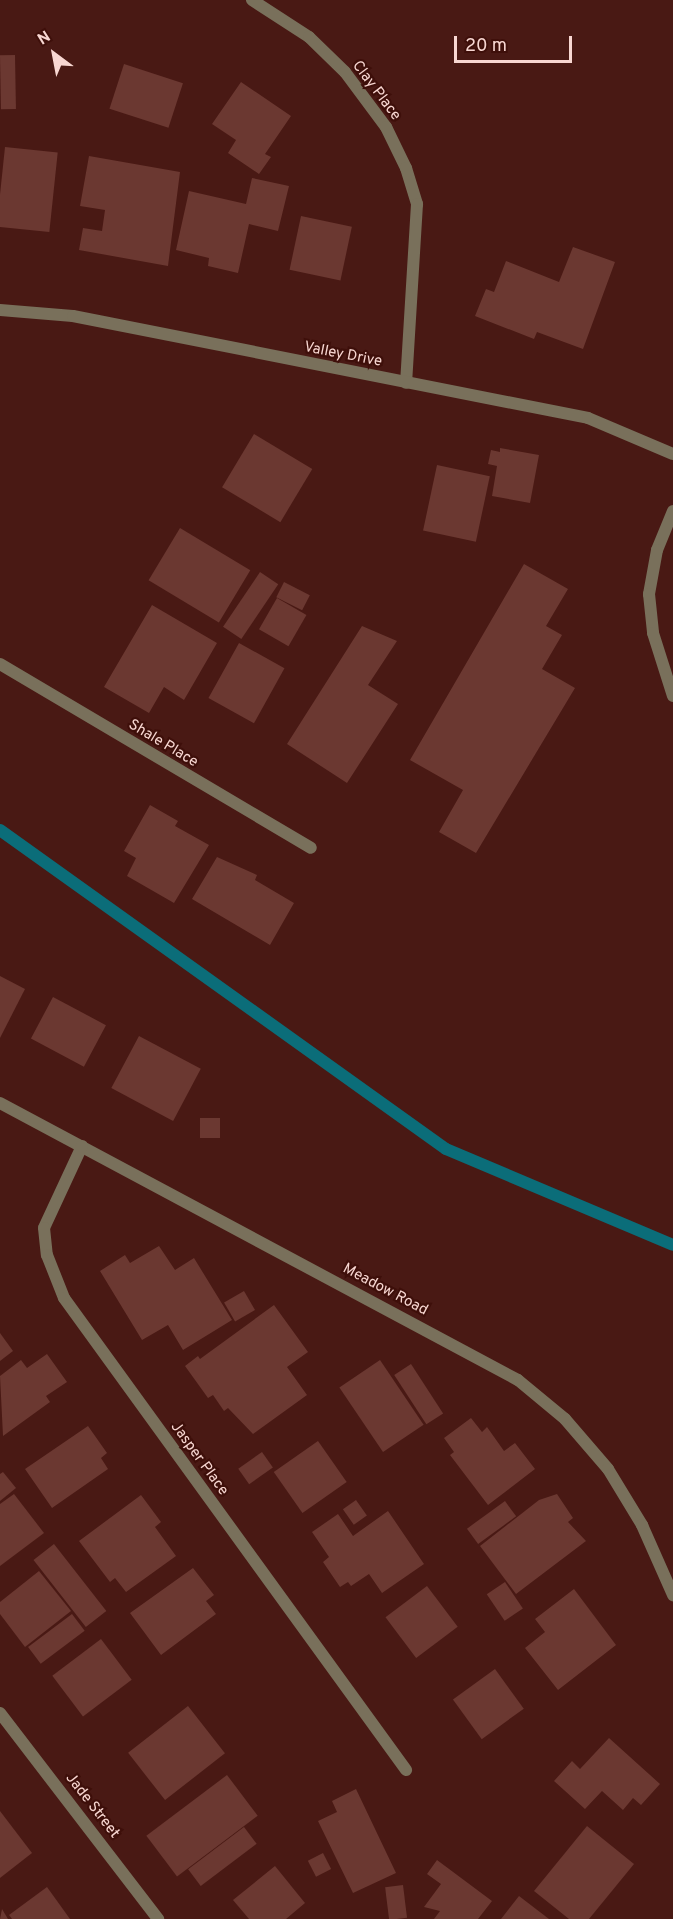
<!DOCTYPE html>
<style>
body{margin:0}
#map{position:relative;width:673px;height:1919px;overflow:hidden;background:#491914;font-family:Overpass,sans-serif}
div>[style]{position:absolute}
.stream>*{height:12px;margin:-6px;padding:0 6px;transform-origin:6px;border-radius:6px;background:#0b6d79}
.building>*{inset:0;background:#6b3831;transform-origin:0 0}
.minor>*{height:12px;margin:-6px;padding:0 6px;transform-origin:6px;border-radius:6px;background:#79705b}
span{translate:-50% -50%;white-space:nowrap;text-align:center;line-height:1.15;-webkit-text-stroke:4.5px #3e0f0a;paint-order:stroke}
.street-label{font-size:15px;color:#f8d7d2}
.north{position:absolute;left:24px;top:24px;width:60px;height:60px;-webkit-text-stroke:4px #3e0f0a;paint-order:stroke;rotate:328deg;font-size:16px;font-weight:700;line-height:24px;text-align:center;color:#f8d7d2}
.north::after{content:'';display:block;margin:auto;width:21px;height:27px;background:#f8d7d2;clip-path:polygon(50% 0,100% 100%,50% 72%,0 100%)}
.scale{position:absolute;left:454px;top:36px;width:118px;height:27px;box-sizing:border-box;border:3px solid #f8d7d2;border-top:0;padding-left:8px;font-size:18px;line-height:21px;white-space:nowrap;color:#f8d7d2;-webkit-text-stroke:4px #3e0f0a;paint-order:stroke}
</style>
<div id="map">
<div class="stream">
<i style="left:0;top:830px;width:548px;rotate:35.57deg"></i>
<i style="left:446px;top:1149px;width:246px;rotate:22.9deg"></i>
</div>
<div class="building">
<i style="left:15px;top:55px;width:54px;height:15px;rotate:89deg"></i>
<i style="left:124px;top:64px;width:62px;height:47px;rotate:18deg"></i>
<i style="clip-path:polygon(241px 82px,291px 116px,265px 154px,271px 157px,259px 174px,228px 153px,236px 140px,212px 124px)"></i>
<i style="left:5px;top:147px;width:53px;height:80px;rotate:6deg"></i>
<i style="clip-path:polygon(89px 156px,180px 172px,168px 266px,79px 250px,83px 228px,102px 231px,105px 210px,80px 206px)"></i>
<i style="clip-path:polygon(252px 178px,289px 186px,278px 231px,249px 224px,238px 273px,208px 266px,209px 258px,176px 250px,189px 191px,246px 204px)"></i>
<i style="left:301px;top:216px;width:52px;height:55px;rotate:12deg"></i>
<i style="clip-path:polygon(573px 247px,615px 262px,583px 349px,537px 332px,534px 339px,475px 316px,486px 289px,494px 292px,506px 261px,559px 282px)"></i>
<i style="left:254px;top:434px;width:68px;height:62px;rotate:31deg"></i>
<i style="clip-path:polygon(500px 448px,539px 455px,530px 503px,492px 496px,497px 466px,488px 464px,491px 450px,500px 452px)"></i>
<i style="left:437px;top:465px;width:54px;height:67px;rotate:12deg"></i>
<i style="left:180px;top:528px;width:82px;height:61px;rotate:31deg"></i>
<i style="clip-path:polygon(524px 564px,568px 589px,546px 626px,562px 635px,542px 669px,575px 688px,476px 853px,439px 832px,463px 790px,410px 760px)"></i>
<i style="left:260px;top:572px;width:22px;height:66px;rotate:34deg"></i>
<i style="left:284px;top:582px;width:29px;height:17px;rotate:27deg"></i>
<i style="left:277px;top:598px;width:34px;height:36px;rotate:30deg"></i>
<i style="clip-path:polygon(152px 605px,217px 643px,184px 700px,164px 687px,149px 713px,104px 687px)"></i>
<i style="clip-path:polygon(362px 626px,397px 641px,368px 685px,398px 704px,347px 783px,287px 744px)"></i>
<i style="left:239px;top:643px;width:52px;height:63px;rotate:29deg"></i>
<i style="clip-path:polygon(150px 805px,178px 821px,175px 826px,209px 845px,174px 903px,127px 876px,136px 858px,124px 851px)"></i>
<i style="clip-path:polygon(217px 857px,257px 875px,255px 880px,294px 903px,270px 945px,192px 899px)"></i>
<i style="clip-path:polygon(0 976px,25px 989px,0 1038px)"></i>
<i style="left:53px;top:997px;width:60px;height:47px;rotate:28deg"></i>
<i style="left:139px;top:1036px;width:70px;height:59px;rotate:28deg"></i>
<i style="left:200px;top:1118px;width:20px;height:20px"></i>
<i style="clip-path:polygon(159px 1246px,175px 1270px,194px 1258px,232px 1320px,183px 1350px,168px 1325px,142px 1340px,100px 1271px,125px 1255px,130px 1263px)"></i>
<i style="left:244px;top:1291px;width:22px;height:23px;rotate:60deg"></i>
<i style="clip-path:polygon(274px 1305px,308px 1352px,287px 1367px,307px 1395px,253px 1434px,228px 1408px,224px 1411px,213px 1395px,208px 1398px,185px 1366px,198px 1356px,200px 1359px)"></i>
<i style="clip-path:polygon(0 1333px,13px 1351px,0 1361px)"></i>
<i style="clip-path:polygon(47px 1354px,67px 1382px,46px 1396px,50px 1402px,3px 1436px,0 1376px,21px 1360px,27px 1368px)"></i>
<i style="left:380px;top:1360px;width:78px;height:49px;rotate:56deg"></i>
<i style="left:411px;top:1364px;width:59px;height:20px;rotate:57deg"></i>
<i style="clip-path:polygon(471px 1418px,482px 1432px,487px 1427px,504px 1451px,515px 1443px,535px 1469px,488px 1505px,450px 1455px,454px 1452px,444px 1438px)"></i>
<i style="clip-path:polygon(88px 1426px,107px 1453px,101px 1458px,108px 1469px,52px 1508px,25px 1469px)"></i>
<i style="left:318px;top:1441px;width:50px;height:54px;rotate:55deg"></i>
<i style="left:262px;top:1452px;width:19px;height:29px;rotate:55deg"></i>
<i style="clip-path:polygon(3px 1472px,16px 1488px,0 1501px,0 1474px)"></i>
<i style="clip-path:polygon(14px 1494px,44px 1533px,0 1566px,0 1504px)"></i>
<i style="clip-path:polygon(557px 1494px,573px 1518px,568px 1522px,586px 1541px,516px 1594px,480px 1546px,539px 1500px)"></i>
<i style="clip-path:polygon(141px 1495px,161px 1522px,155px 1527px,176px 1556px,126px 1592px,115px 1578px,110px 1582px,79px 1541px)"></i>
<i style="left:356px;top:1500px;width:19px;height:16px;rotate:55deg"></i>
<i style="left:505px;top:1501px;width:19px;height:47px;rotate:54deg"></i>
<i style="clip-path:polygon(388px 1511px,424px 1564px,382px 1593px,369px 1574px,351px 1586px,348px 1582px,340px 1587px,323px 1562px,329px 1557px,312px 1532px,338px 1514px,353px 1536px)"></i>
<i style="left:54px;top:1544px;width:85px;height:26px;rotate:52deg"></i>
<i style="clip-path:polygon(193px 1568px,214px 1595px,206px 1601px,216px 1614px,161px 1655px,130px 1613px)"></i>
<i style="clip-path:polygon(39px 1571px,71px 1611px,25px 1647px,0 1614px,0 1602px)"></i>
<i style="left:505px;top:1582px;width:32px;height:22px;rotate:56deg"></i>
<i style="left:427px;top:1586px;width:51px;height:52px;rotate:53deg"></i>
<i style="clip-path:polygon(574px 1589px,616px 1645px,558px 1690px,525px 1648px,545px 1632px,535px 1619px)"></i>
<i style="left:72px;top:1614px;width:21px;height:55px;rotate:53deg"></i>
<i style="left:101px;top:1639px;width:51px;height:61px;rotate:53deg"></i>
<i style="left:495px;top:1669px;width:49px;height:52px;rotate:54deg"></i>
<i style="left:188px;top:1706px;width:60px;height:76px;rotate:52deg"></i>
<i style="clip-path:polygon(609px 1738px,660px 1784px,641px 1805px,633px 1798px,623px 1810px,602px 1791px,585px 1809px,554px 1781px,572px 1761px,580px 1769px)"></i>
<i style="left:227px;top:1775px;width:51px;height:101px;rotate:53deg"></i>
<i style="clip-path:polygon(356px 1789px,396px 1873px,353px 1893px,318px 1821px,337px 1812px,332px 1801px)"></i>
<i style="clip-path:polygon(0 1811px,32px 1853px,0 1878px)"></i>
<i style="clip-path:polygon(587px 1826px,634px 1864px,589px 1919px,569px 1919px,534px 1891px)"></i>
<i style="left:244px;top:1827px;width:21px;height:70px;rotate:53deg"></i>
<i style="left:323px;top:1853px;width:18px;height:17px;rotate:63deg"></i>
<i style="clip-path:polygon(437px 1860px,492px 1901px,478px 1919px,434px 1919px,440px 1911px,424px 1907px,441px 1884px,427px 1874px)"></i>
<i style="clip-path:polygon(275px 1866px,305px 1903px,286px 1919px,249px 1919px,233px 1900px)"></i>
<i style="left:403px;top:1885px;width:33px;height:18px;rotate:83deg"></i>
<i style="clip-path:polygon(47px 1887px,70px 1919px,12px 1919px,9px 1915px)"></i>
<i style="clip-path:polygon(519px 1896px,549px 1919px,501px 1919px)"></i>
<i style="clip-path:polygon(2px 1909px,8px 1919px,0 1919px)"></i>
</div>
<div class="minor">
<i style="left:252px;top:0;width:68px;rotate:33deg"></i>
<i style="left:309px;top:37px;width:50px;rotate:44.2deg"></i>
<i style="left:345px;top:72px;width:69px;rotate:53.3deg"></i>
<i style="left:386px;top:127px;width:46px;rotate:64deg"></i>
<i style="left:406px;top:168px;width:38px;rotate:73deg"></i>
<i style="left:417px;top:204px;width:179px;rotate:93.5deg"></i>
<i style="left:0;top:310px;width:73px;rotate:4.7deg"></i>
<i style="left:73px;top:316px;width:525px;rotate:11.2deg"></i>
<i style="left:588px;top:418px;width:92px;rotate:23deg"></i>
<i style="left:673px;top:511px;width:42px;rotate:112.3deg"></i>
<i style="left:657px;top:550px;width:45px;rotate:100.3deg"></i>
<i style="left:649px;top:594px;width:39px;rotate:84deg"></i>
<i style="left:653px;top:633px;width:66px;rotate:72.4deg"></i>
<i style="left:0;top:664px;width:361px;rotate:30.6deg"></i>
<i style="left:0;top:1103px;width:587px;rotate:28.14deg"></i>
<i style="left:518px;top:1380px;width:61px;rotate:39.7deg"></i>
<i style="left:565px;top:1419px;width:66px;rotate:49.3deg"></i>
<i style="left:608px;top:1469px;width:66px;rotate:58.7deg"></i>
<i style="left:642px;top:1525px;width:77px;rotate:66.1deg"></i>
<i style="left:82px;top:1146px;width:90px;rotate:114.9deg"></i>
<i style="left:44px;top:1228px;width:27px;rotate:84deg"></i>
<i style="left:47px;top:1255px;width:46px;rotate:68.4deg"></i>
<i style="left:64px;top:1298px;width:583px;rotate:54.07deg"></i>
<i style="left:0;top:1713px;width:260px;rotate:52.5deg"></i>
</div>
<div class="street-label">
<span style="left:376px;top:91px;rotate:53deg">Clay Place</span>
<span style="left:343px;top:355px;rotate:11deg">Valley Drive</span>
<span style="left:163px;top:744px;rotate:31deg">Shale Place</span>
<span style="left:385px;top:1290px;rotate:28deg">Meadow Road</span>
<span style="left:199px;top:1459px;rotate:54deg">Jasper Place</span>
<span style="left:92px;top:1806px;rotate:52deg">Jade Street</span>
</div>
<div class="north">N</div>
<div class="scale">20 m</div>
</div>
